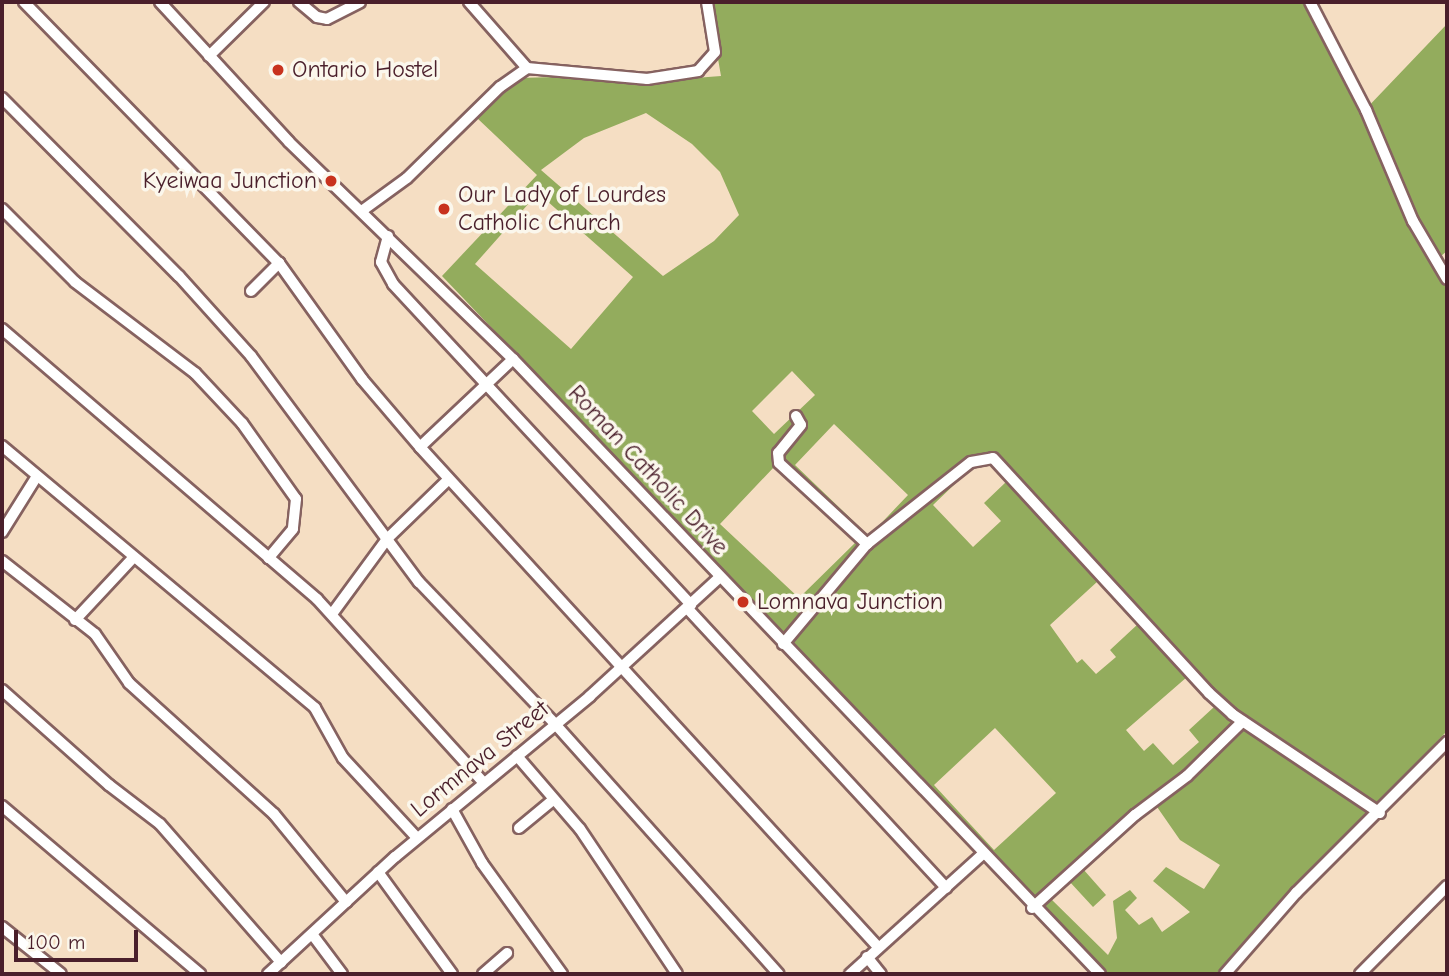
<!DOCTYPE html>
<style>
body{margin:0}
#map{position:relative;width:1449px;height:976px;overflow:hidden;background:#f5dec3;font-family:"Comic Neue",sans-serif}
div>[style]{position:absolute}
.forest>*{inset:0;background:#93ac5d}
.roads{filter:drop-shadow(2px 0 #866260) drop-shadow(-2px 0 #866260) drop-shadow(0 2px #866260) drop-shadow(0 -2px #866260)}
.minor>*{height:10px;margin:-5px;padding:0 5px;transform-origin:5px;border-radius:5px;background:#fff}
.dots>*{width:19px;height:19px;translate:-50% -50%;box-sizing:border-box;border:4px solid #fbf7ec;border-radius:50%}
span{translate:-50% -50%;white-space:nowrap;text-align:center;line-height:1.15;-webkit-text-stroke:7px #fbf7ec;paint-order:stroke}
.poi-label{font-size:24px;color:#4a1f2b}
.left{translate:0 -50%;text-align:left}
.right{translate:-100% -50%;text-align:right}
.street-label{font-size:24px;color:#4a1f2b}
.frame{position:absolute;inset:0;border:4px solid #4a1f2b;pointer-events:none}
.scale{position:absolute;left:14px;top:930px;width:124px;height:32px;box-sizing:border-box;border:4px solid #4a1f2b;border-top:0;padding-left:9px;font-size:21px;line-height:24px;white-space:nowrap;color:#4a1f2b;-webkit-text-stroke:5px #fbf7ec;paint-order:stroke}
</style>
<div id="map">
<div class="forest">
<i style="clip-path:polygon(evenodd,708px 2px,1306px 2px,1363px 112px,1447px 24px,1447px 251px,1441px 256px,1447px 266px,1447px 731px,1216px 974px,1107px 974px,1040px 910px,942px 798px,442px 276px,537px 175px,477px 118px,520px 78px,588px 76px,643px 82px,721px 76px,708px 2px,646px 113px,692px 144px,720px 172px,739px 215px,714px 241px,663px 276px,541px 170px,584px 138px,646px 113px,708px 2px,538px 193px,633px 277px,571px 349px,475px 264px,538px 193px,708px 2px,792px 371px,815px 395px,774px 434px,752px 411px,792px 371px,708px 2px,834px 424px,908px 495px,869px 536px,795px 465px,834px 424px,708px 2px,983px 457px,1006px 482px,984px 503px,1001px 521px,973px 547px,933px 505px,983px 457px,708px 2px,775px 466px,856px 542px,799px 598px,720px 524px,775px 466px,708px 2px,1098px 581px,1138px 624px,1110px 650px,1116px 657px,1096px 674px,1082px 659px,1077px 663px,1050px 625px,1098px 581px,708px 2px,1187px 677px,1214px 707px,1189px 730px,1199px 742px,1173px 765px,1153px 743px,1144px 751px,1126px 730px,1187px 677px,708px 2px,995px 728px,1056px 793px,994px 850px,934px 785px,995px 728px,708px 2px,1155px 804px,1180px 840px,1220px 865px,1204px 889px,1166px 867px,1153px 881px,1190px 912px,1162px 932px,1152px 917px,1139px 925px,1125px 910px,1137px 898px,1130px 890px,1113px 901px,1117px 938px,1108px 955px,1050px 898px,1069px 881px,1093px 907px,1106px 895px,1083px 869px,1155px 804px)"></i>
</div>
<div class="roads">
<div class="minor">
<i style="left:24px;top:2px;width:365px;rotate:45.7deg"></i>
<i style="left:279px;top:263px;width:143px;rotate:54.4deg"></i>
<i style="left:362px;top:379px;width:89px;rotate:49.5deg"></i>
<i style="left:420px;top:447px;width:678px;rotate:47.51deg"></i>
<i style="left:160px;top:2px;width:190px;rotate:47.3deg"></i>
<i style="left:289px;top:142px;width:312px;rotate:44.1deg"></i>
<i style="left:513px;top:359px;width:850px;rotate:46.33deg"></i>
<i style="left:299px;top:2px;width:23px;rotate:40deg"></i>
<i style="left:317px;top:17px;width:10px;rotate:11deg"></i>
<i style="left:327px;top:19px;width:37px;rotate:-27deg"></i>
<i style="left:469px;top:2px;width:88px;rotate:48.7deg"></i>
<i style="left:1310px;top:2px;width:122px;rotate:62.6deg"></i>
<i style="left:1366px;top:110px;width:121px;rotate:67.1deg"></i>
<i style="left:1413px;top:221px;width:67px;rotate:59.6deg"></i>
<i style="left:209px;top:56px;width:77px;rotate:-44.5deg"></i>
<i style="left:2px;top:98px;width:251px;rotate:45.2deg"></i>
<i style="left:179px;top:276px;width:108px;rotate:48deg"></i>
<i style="left:251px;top:356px;width:282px;rotate:53.4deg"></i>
<i style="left:419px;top:582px;width:198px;rotate:46.2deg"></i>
<i style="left:556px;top:725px;width:334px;rotate:48.2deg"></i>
<i style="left:2px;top:209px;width:103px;rotate:45deg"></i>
<i style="left:75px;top:282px;width:151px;rotate:37.2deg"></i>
<i style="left:195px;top:373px;width:69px;rotate:46.8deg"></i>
<i style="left:242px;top:423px;width:93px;rotate:54.6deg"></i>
<i style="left:296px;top:499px;width:30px;rotate:96deg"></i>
<i style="left:293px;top:529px;width:38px;rotate:130deg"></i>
<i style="left:363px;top:210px;width:54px;rotate:-36deg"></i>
<i style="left:407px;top:178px;width:130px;rotate:-44.4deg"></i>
<i style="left:500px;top:87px;width:33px;rotate:-35deg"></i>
<i style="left:527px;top:68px;width:121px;rotate:5.2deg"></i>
<i style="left:647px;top:79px;width:52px;rotate:-8.9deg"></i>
<i style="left:698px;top:71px;width:25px;rotate:-48deg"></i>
<i style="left:715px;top:52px;width:51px;rotate:-99.1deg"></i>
<i style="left:388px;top:236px;width:27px;rotate:105deg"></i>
<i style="left:381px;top:262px;width:25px;rotate:61deg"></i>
<i style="left:393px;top:284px;width:438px;rotate:47.1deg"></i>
<i style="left:251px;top:291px;width:40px;rotate:-45deg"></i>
<i style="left:2px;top:329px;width:415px;rotate:40.6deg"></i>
<i style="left:317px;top:599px;width:248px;rotate:47.8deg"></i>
<i style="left:796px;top:416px;width:10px;rotate:61deg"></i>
<i style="left:801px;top:425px;width:36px;rotate:129deg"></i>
<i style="left:778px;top:453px;width:10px;rotate:84deg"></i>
<i style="left:779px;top:463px;width:120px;rotate:42.6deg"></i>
<i style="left:2px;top:446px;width:408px;rotate:39.9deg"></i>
<i style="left:315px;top:708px;width:57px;rotate:60.8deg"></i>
<i style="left:343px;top:758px;width:109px;rotate:47.2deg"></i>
<i style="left:420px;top:447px;width:128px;rotate:-43.4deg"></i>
<i style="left:2px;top:532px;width:66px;rotate:-58deg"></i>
<i style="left:2px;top:561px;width:118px;rotate:38.1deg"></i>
<i style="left:95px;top:634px;width:60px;rotate:55.2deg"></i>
<i style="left:129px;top:683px;width:195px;rotate:42.1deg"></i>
<i style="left:274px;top:814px;width:114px;rotate:50.7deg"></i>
<i style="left:688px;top:609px;width:380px;rotate:47.2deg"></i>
<i style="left:332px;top:614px;width:93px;rotate:-53.7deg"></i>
<i style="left:387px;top:539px;width:86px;rotate:-44.1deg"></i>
<i style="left:75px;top:620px;width:86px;rotate:-46.9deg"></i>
<i style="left:783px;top:644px;width:131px;rotate:-50deg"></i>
<i style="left:867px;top:544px;width:132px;rotate:-38.3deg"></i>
<i style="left:971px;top:462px;width:22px;rotate:-10deg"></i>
<i style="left:993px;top:458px;width:319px;rotate:47.4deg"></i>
<i style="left:1209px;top:693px;width:31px;rotate:42deg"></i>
<i style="left:1232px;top:714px;width:178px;rotate:33.8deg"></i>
<i style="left:2px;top:690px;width:143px;rotate:41.6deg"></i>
<i style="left:109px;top:785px;width:64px;rotate:37.4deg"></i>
<i style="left:160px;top:824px;width:184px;rotate:48.8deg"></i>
<i style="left:517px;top:756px;width:96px;rotate:49.2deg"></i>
<i style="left:580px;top:829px;width:174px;rotate:56.2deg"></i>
<i style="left:2px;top:806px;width:260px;rotate:40.3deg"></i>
<i style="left:452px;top:809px;width:62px;rotate:60.9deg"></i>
<i style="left:482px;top:863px;width:137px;rotate:54.2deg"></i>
<i style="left:519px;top:828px;width:45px;rotate:-39.6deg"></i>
<i style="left:378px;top:872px;width:126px;rotate:54deg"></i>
<i style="left:1032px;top:908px;width:139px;rotate:-42.1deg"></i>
<i style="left:1135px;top:815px;width:65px;rotate:-36.9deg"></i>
<i style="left:1187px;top:776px;width:78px;rotate:-44.5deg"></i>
<i style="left:2px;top:927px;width:75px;rotate:38.5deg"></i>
<i style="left:312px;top:934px;width:50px;rotate:53.1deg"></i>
<i style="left:867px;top:957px;width:22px;rotate:51deg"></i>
<i style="left:268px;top:974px;width:173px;rotate:-42.7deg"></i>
<i style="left:395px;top:857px;width:253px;rotate:-39.5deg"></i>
<i style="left:590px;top:696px;width:176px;rotate:-42.5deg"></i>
<i style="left:483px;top:974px;width:32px;rotate:-41deg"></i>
<i style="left:850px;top:974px;width:179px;rotate:-42.1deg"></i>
<i style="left:1225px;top:974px;width:108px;rotate:-48.8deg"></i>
<i style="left:1296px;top:893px;width:214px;rotate:-45deg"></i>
<i style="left:1360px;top:974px;width:124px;rotate:-45.3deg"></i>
</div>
</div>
<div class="dots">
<i style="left:278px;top:70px;background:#c8321e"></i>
<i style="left:331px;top:181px;background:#c8321e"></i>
<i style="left:444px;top:209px;background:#c8321e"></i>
<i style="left:743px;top:602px;background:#c8321e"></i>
</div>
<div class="poi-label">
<span class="left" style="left:292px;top:70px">Ontario Hostel</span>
<span class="right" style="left:317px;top:181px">Kyeiwaa Junction</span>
<span class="left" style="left:458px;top:209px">Our Lady of Lourdes<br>Catholic Church</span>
<span class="left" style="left:757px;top:602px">Lomnava Junction</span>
</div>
<div class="street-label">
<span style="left:648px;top:470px;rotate:47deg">Roman Catholic Drive</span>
<span style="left:480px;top:759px;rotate:-39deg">Lormnava Street</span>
</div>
<div class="frame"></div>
<div class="scale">100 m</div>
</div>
